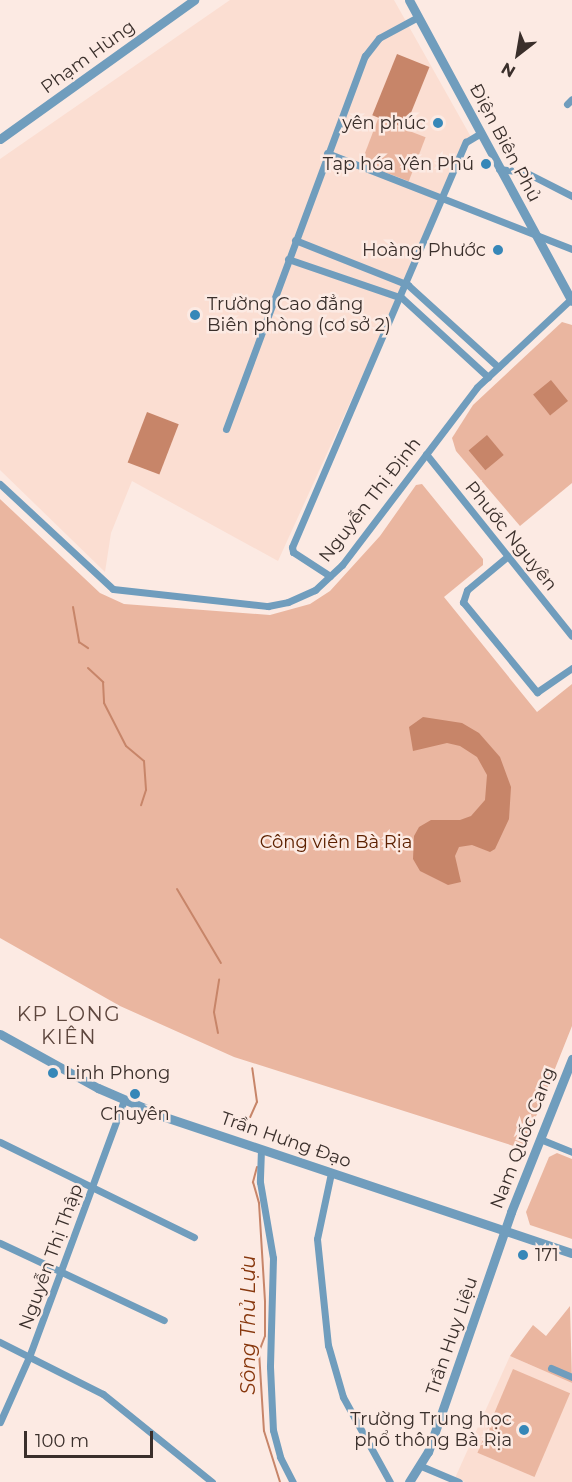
<!DOCTYPE html>
<meta charset="utf-8">
<style>
body{margin:0}
#map{position:relative;width:572px;height:1482px;overflow:hidden;background:#fceae3;font-family:Montserrat,sans-serif}
div>[style]{position:absolute}
.built>*{inset:0;background:#fbded2}
.green>*{inset:0;background:#eab6a0;transform-origin:0 0}
.water>*{inset:0;background:#c78569;transform-origin:0 0}
.stream>*{height:2px;margin:-1px;padding:0 1px;transform-origin:1px;border-radius:1px;background:#c78569}
.minor>*{height:7px;margin:-3.5px;padding:0 3.5px;transform-origin:3.5px;border-radius:3.5px;background:#709dbd}
.tertiary>*{height:9px;margin:-4.5px;padding:0 4.5px;transform-origin:4.5px;border-radius:4.5px;background:#709dbd}
.dots>*{width:16px;height:16px;translate:-50% -50%;box-sizing:border-box;border:3px solid #fceae3;border-radius:50%}
span{translate:-50% -50%;white-space:nowrap;text-align:center;line-height:1.15;-webkit-text-stroke:5px #fceae3;paint-order:stroke}
.street-label{font-size:18px;color:#3a2f2b}
.poi-label{font-size:18px;color:#3a2f2b}
.right{translate:-100% -50%;text-align:right}
.left{translate:0 -50%;text-align:left}
.park-label{font-size:18px;color:#5d2101}
.neighbourhood-label{font-size:20px;color:#5e473e;letter-spacing:1.5px}
.water-label{font-size:20px;color:#87370d;font-style:italic}
.north{position:absolute;left:488px;top:24px;width:60px;height:60px;-webkit-text-stroke:4px #fceae3;paint-order:stroke;rotate:211deg;font-size:16px;font-weight:700;line-height:24px;text-align:center;color:#3a2f2b}
.north::after{content:'';display:block;margin:auto;width:21px;height:27px;background:#3a2f2b;clip-path:polygon(50% 0,100% 100%,50% 72%,0 100%)}
.scale{position:absolute;left:24px;top:1431px;width:129px;height:27px;box-sizing:border-box;border:3px solid #3a2f2b;border-top:0;padding-left:8px;font-size:18px;line-height:21px;white-space:nowrap;color:#3a2f2b;-webkit-text-stroke:4px #fceae3;paint-order:stroke}
</style>
<div id="map">
<div class="built">
<i style="clip-path:polygon(230px 0,394px 0,471px 137px,278px 561px,132px 481px,111px 533px,105px 572px,0 470px,0 159px)"></i>
<i style="clip-path:polygon(510px 1356px,572px 1383px,572px 1482px,465px 1482px,455px 1478px)"></i>
</div>
<div class="green">
<i style="left:378px;top:119px;width:51px;height:47px;rotate:21deg"></i>
<i style="clip-path:polygon(562px 322px,572px 325px,572px 483px,520px 526px,456px 451px,452px 438px,473px 405px)"></i>
<i style="clip-path:polygon(422px 484px,483px 559px,483px 565px,444px 597px,537px 712px,572px 684px,572px 1026px,523px 1149px,234px 1057px,120px 1006px,0 938px,0 499px,100px 593px,124px 604px,270px 615px,310px 604px,330px 591px,380px 536px,416px 485px)"></i>
<i style="clip-path:polygon(557px 1153px,572px 1159px,572px 1239px,530px 1225px,526px 1212px,549px 1157px)"></i>
<i style="clip-path:polygon(570px 1306px,572px 1383px,510px 1356px,533px 1325px,546px 1336px)"></i>
<i style="left:513px;top:1369px;width:62px;height:91px;rotate:23deg"></i>
</div>
<div class="water">
<i style="left:397px;top:54px;width:35px;height:66px;rotate:22deg"></i>
<i style="left:551px;top:380px;width:27px;height:23px;rotate:51deg"></i>
<i style="left:147px;top:412px;width:34px;height:54px;rotate:21deg"></i>
<i style="left:487px;top:435px;width:26px;height:24px;rotate:50deg"></i>
<i style="clip-path:polygon(423px 717px,462px 723px,479px 733px,500px 757px,511px 787px,509px 819px,495px 849px,490px 852px,472px 845px,459px 847px,455px 856px,461px 882px,448px 885px,420px 871px,413px 859px,414px 836px,419px 827px,431px 820px,460px 820px,471px 816px,485px 800px,487px 775px,477px 757px,460px 746px,447px 743px,413px 751px,409px 727px)"></i>
</div>
<div class="stream">
<i style="left:73px;top:607px;width:36px;rotate:80deg"></i>
<i style="left:79px;top:642px;width:11px;rotate:34deg"></i>
<i style="left:88px;top:668px;width:21px;rotate:43deg"></i>
<i style="left:103px;top:682px;width:21px;rotate:87deg"></i>
<i style="left:104px;top:703px;width:48px;rotate:62.9deg"></i>
<i style="left:126px;top:746px;width:23px;rotate:40deg"></i>
<i style="left:144px;top:761px;width:29px;rotate:86deg"></i>
<i style="left:146px;top:790px;width:16px;rotate:108deg"></i>
<i style="left:177px;top:889px;width:86px;rotate:59.3deg"></i>
<i style="left:218px;top:1033px;width:21px;rotate:-101deg"></i>
<i style="left:214px;top:1012px;width:33px;rotate:-81deg"></i>
<i style="left:244px;top:1131px;width:32px;rotate:-66deg"></i>
<i style="left:257px;top:1102px;width:34px;rotate:-98deg"></i>
<i style="left:257px;top:1167px;width:16px;rotate:105deg"></i>
<i style="left:253px;top:1182px;width:22px;rotate:74deg"></i>
<i style="left:259px;top:1203px;width:99px;rotate:86.5deg"></i>
<i style="left:265px;top:1302px;width:34px;rotate:90deg"></i>
<i style="left:265px;top:1336px;width:17px;rotate:111deg"></i>
<i style="left:259px;top:1352px;width:79px;rotate:86.4deg"></i>
<i style="left:264px;top:1431px;width:53px;rotate:72.6deg"></i>
</div>
<div class="minor">
<i style="left:567px;top:104px;width:7px;rotate:-45deg"></i>
<i style="left:327px;top:153px;width:263px;rotate:21.4deg"></i>
<i style="left:499px;top:169px;width:26px;rotate:7deg"></i>
<i style="left:525px;top:172px;width:53px;rotate:27.1deg"></i>
<i style="left:295px;top:240px;width:122px;rotate:21.7deg"></i>
<i style="left:408px;top:285px;width:122px;rotate:42.3deg"></i>
<i style="left:288px;top:259px;width:120px;rotate:18.9deg"></i>
<i style="left:402px;top:298px;width:117px;rotate:42.6deg"></i>
<i style="left:226px;top:429px;width:398px;rotate:-69.6deg"></i>
<i style="left:365px;top:56px;width:23px;rotate:-52deg"></i>
<i style="left:379px;top:38px;width:44px;rotate:-28.3deg"></i>
<i style="left:426px;top:454px;width:233px;rotate:51.3deg"></i>
<i style="left:0;top:484px;width:154px;rotate:42.9deg"></i>
<i style="left:113px;top:589px;width:156px;rotate:6.3deg"></i>
<i style="left:268px;top:606px;width:20px;rotate:-11deg"></i>
<i style="left:288px;top:602px;width:30px;rotate:-24deg"></i>
<i style="left:315px;top:590px;width:37px;rotate:-43deg"></i>
<i style="left:342px;top:565px;width:223px;rotate:-52.8deg"></i>
<i style="left:477px;top:387px;width:130px;rotate:-43.1deg"></i>
<i style="left:508px;top:556px;width:53px;rotate:140.3deg"></i>
<i style="left:467px;top:590px;width:13px;rotate:108deg"></i>
<i style="left:463px;top:602px;width:117px;rotate:50.6deg"></i>
<i style="left:537px;top:692px;width:42px;rotate:-34.4deg"></i>
<i style="left:330px;top:576px;width:44px;rotate:-147deg"></i>
<i style="left:293px;top:552px;width:5px;rotate:-101deg"></i>
<i style="left:292px;top:547px;width:441px;rotate:-66.8deg"></i>
<i style="left:466px;top:142px;width:17px;rotate:-31deg"></i>
<i style="left:540px;top:1139px;width:35px;rotate:22deg"></i>
<i style="left:0;top:1142px;width:216px;rotate:26.1deg"></i>
<i style="left:261px;top:1149px;width:33px;rotate:92deg"></i>
<i style="left:260px;top:1182px;width:77px;rotate:80.3deg"></i>
<i style="left:273px;top:1258px;width:109px;rotate:91.6deg"></i>
<i style="left:270px;top:1367px;width:63px;rotate:87.3deg"></i>
<i style="left:273px;top:1430px;width:28px;rotate:75deg"></i>
<i style="left:280px;top:1457px;width:28px;rotate:63deg"></i>
<i style="left:331px;top:1173px;width:67px;rotate:102deg"></i>
<i style="left:317px;top:1239px;width:107px;rotate:84.1deg"></i>
<i style="left:328px;top:1345px;width:54px;rotate:73.9deg"></i>
<i style="left:343px;top:1397px;width:97px;rotate:61.1deg"></i>
<i style="left:0;top:1243px;width:181px;rotate:25.2deg"></i>
<i style="left:0;top:1342px;width:115px;rotate:26.8deg"></i>
<i style="left:103px;top:1394px;width:140px;rotate:38.9deg"></i>
<i style="left:551px;top:1368px;width:23px;rotate:23deg"></i>
<i style="left:0;top:1422px;width:71px;rotate:-66deg"></i>
<i style="left:29px;top:1357px;width:274px;rotate:-69.7deg"></i>
<i style="left:421px;top:1466px;width:41px;rotate:22.8deg"></i>
</div>
<div class="tertiary">
<i style="left:409px;top:0;width:342px;rotate:61.6deg"></i>
<i style="left:0;top:139px;width:239px;rotate:-35.6deg"></i>
<i style="left:0;top:1034px;width:112px;rotate:28.9deg"></i>
<i style="left:98px;top:1088px;width:73px;rotate:23.4deg"></i>
<i style="left:165px;top:1117px;width:429px;rotate:18.5deg"></i>
<i style="left:409px;top:1482px;width:36px;rotate:-58deg"></i>
<i style="left:428px;top:1452px;width:254px;rotate:-70.9deg"></i>
<i style="left:511px;top:1212px;width:165px;rotate:-68.3deg"></i>
</div>
<div class="dots">
<i style="left:438px;top:123px;background:#3687b8"></i>
<i style="left:486px;top:164px;background:#3687b8"></i>
<i style="left:498px;top:250px;background:#3687b8"></i>
<i style="left:195px;top:315px;background:#3687b8"></i>
<i style="left:53px;top:1073px;background:#3687b8"></i>
<i style="left:135px;top:1094px;background:#3687b8"></i>
<i style="left:523px;top:1255px;background:#3687b8"></i>
<i style="left:524px;top:1430px;background:#3687b8"></i>
</div>
<div class="street-label">
<span style="left:88px;top:57px;rotate:-36deg">Phạm Hùng</span>
<span style="left:505px;top:143px;rotate:62deg">Điện Biên Phủ</span>
<span style="left:370px;top:500px;rotate:-52deg">Nguyễn Thị Định</span>
<span style="left:511px;top:536px;rotate:51deg">Phước Nguyên</span>
<span style="left:523px;top:1138px;rotate:-69deg">Nam Quốc Cang</span>
<span style="left:286px;top:1140px;rotate:19deg">Trần Hưng Đạo</span>
<span style="left:51px;top:1257px;rotate:-70deg">Nguyễn Thị Thập</span>
<span style="left:452px;top:1336px;rotate:-71deg">Trần Huy Liệu</span>
</div>
<div class="poi-label">
<span class="right" style="left:426px;top:123px">yên phúc</span>
<span class="right" style="left:474px;top:164px">Tạp hóa Yên Phú</span>
<span class="right" style="left:486px;top:250px">Hoàng Phước</span>
<span class="left" style="left:207px;top:315px">Trường Cao đẳng<br>Biên phòng (cơ sở 2)</span>
<span class="left" style="left:65px;top:1073px">Linh Phong</span>
<span style="left:135px;top:1114px">Chuyên</span>
<span class="left" style="left:535px;top:1255px">171</span>
<span class="right" style="left:512px;top:1430px">Trường Trung học<br>phổ thông Bà Rịa</span>
</div>
<div class="park-label">
<span style="left:336px;top:842px">Công viên Bà Rịa</span>
</div>
<div class="neighbourhood-label">
<span style="left:69px;top:1026px">KP LONG<br>KIÊN</span>
</div>
<div class="water-label">
<span style="left:248px;top:1325px;rotate:-90deg">Sông Thủ Lựu</span>
</div>
<div class="north">N</div>
<div class="scale">100 m</div>
</div>
